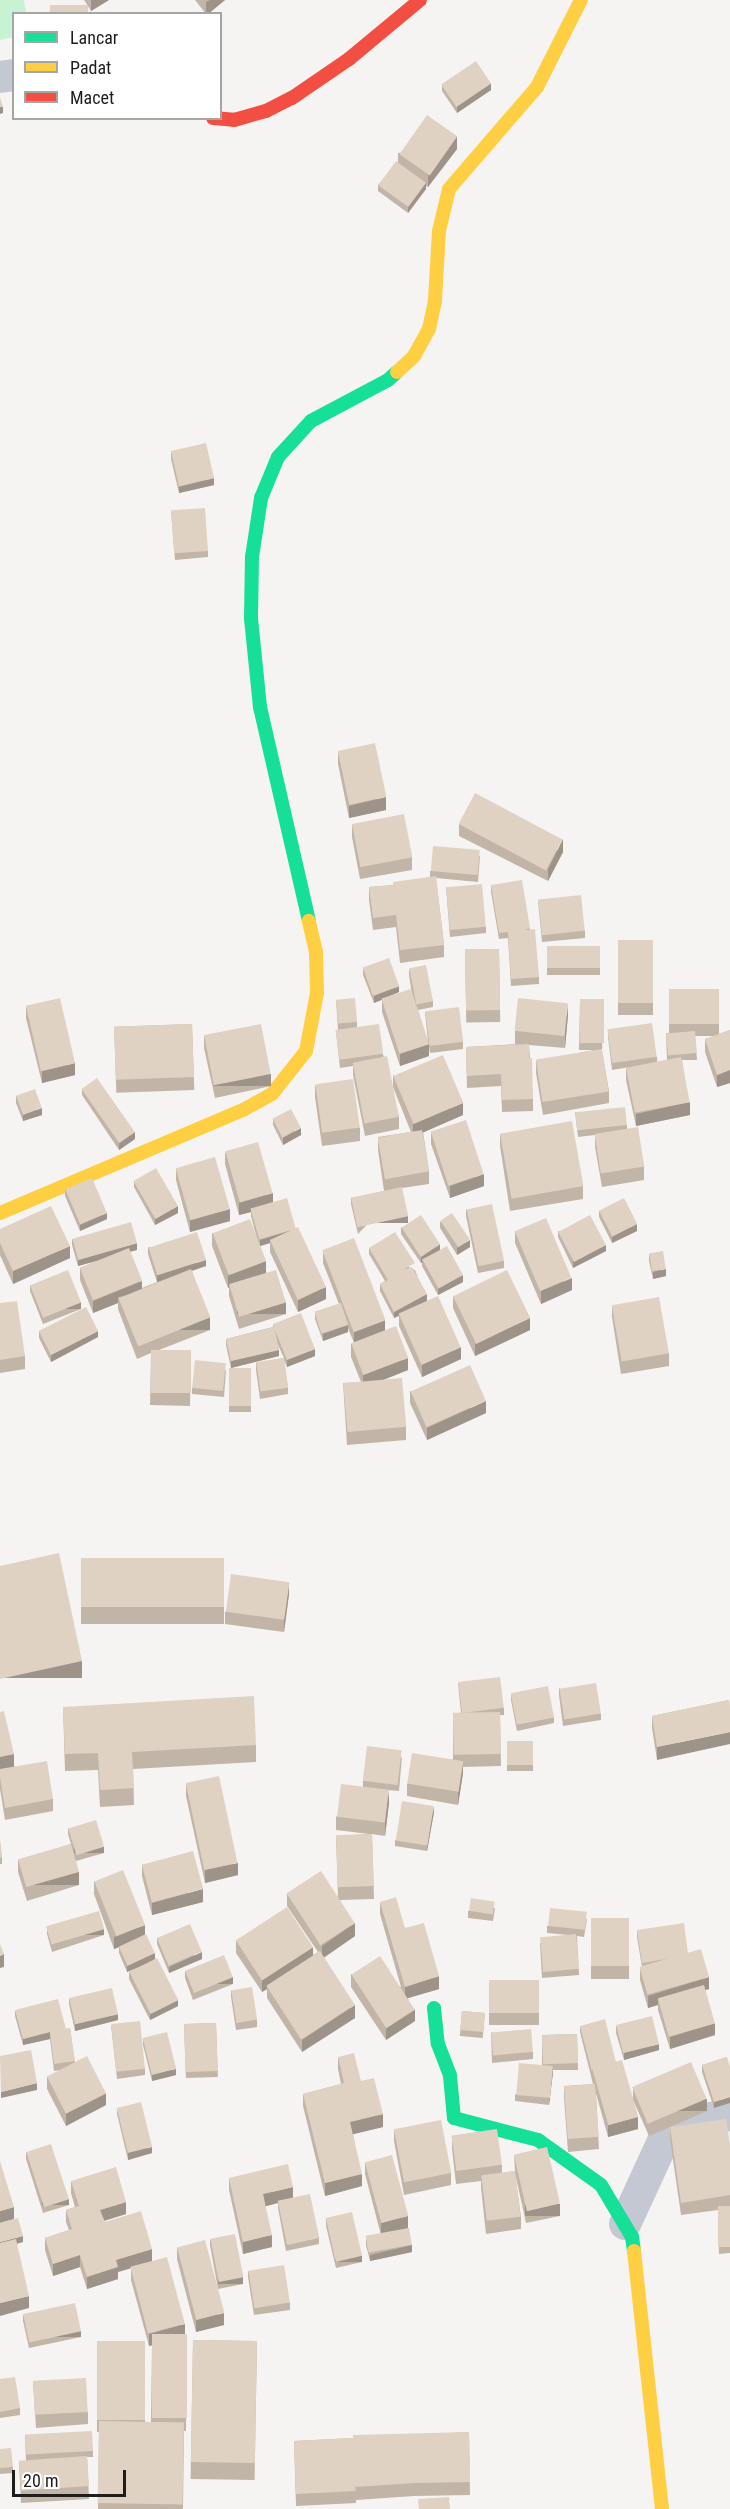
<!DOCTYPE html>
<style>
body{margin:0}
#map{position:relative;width:730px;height:2509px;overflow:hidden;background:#f6f4f2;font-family:"Roboto Condensed",sans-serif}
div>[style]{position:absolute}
.green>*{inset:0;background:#c7f3d3}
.street>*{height:32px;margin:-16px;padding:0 16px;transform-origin:16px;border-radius:16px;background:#c4c8d3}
.fast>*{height:14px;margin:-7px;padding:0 7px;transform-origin:7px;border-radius:7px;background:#16e098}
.slow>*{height:14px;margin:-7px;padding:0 7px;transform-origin:7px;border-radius:7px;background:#ffcf43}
.jam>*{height:14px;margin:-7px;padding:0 7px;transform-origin:7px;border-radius:7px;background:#f24e42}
.wall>*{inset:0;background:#c1b5a8;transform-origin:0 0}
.shaded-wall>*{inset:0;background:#9d9388;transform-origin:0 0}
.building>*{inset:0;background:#e0d2c3;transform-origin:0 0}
span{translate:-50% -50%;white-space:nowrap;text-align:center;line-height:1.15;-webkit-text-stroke:4.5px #fff;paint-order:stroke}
.legend{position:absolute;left:12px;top:12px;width:210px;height:108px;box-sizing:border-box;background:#fff;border:2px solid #a5a5a4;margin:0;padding:8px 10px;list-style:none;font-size:18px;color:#1d1d1b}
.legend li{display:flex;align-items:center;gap:12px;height:30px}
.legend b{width:30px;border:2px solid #a5a5a4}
.scale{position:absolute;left:12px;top:2470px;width:114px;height:27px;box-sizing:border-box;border:3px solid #1d1d1b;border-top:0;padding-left:8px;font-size:18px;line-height:21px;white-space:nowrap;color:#1d1d1b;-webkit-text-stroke:4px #fff;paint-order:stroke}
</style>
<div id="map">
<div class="green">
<i style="clip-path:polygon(0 0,24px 0,26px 13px,14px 14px,13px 37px,0 40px)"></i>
</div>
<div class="street">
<i style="left:0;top:77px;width:14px;rotate:-8deg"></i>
<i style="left:625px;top:2224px;width:96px;rotate:-65.3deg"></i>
<i style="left:665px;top:2137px;width:34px;rotate:-30deg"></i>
<i style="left:695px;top:2120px;width:35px;rotate:-8deg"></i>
</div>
<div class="fast">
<i style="left:309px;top:921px;width:220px;rotate:-102.9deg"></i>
<i style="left:260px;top:707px;width:88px;rotate:-95.8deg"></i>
<i style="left:251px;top:619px;width:62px;rotate:-89.1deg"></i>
<i style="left:252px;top:557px;width:60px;rotate:-81.3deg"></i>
<i style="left:261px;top:498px;width:44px;rotate:-67.5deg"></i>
<i style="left:278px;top:457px;width:49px;rotate:-47.5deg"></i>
<i style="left:311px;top:421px;width:87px;rotate:-28deg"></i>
<i style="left:388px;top:380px;width:12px;rotate:-42deg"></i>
<i style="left:434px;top:2008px;width:36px;rotate:84deg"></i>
<i style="left:438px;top:2044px;width:34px;rotate:69deg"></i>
<i style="left:450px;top:2076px;width:42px;rotate:84.6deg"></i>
<i style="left:454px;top:2118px;width:87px;rotate:14.7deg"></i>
<i style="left:538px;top:2140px;width:77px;rotate:35.5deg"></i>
<i style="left:601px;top:2185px;width:61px;rotate:59.2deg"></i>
<i style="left:632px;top:2237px;width:14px;rotate:82deg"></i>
</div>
<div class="slow">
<i style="left:397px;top:372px;width:23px;rotate:-43deg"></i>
<i style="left:414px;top:356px;width:31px;rotate:-61deg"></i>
<i style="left:429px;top:329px;width:30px;rotate:-78deg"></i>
<i style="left:435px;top:300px;width:69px;rotate:-86.7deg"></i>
<i style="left:439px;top:231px;width:43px;rotate:-76.6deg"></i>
<i style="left:449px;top:189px;width:135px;rotate:-49.2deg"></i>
<i style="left:537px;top:87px;width:97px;rotate:-63.2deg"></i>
<i style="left:0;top:1213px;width:264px;rotate:-23deg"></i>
<i style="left:243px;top:1110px;width:33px;rotate:-29deg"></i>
<i style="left:272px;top:1094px;width:55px;rotate:-51.7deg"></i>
<i style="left:306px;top:1051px;width:59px;rotate:-79.3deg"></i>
<i style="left:317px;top:993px;width:41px;rotate:-91.4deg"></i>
<i style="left:316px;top:952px;width:32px;rotate:-103deg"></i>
<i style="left:634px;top:2251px;width:260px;rotate:83.8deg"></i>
</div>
<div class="jam">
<i style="left:213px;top:118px;width:21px;rotate:5deg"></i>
<i style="left:234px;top:120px;width:33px;rotate:-16deg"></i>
<i style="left:266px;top:111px;width:29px;rotate:-27deg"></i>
<i style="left:292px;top:98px;width:69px;rotate:-34.4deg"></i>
<i style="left:349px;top:59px;width:92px;rotate:-39.7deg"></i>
</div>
<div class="wall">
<i style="clip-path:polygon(84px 0,109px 0,91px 11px)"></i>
<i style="clip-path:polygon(195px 0,225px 0,208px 14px,206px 14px)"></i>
<i style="clip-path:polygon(442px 85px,491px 90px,457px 113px,442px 91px)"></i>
<i style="clip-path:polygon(457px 149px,428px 187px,426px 186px,426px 189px,408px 213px,378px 191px,378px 185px,398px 162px,398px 153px)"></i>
<i style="clip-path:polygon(171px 452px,214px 485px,179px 493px,171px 459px)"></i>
<i style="clip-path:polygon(171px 511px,208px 551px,208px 557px,175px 560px)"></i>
<i style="clip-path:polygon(338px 752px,386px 810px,349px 818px,338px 764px)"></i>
<i style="clip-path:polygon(459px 824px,563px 852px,548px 881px,459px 836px)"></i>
<i style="clip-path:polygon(352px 825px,412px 857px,412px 870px,360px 879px,352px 837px)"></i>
<i style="clip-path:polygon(480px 856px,478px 882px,436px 878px,444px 945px,444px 957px,400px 963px,396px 927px,373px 930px,369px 900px,369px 887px,393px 885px,430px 877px,430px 871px)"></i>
<i style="clip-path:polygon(491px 885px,530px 929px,539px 977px,539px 984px,511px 986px,508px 938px,499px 939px,491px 892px)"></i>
<i style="clip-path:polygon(446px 887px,486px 927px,486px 933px,450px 937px)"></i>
<i style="clip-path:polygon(538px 901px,585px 931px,585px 938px,542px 942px)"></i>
<i style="left:618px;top:940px;width:35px;height:75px"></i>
<i style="left:547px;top:946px;width:53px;height:29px"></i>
<i style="left:499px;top:949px;width:73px;height:34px;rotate:89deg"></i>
<i style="clip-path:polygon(363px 969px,399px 992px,383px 999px,412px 994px,409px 975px,409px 969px,433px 1001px,433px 1007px,418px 1010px,428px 1042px,425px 1012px,463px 1042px,463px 1049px,430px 1053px,429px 1046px,429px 1056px,400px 1066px,382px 1012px,382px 1000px,374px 1003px,363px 975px)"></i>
<i style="clip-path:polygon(669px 989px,719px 989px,719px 1034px,730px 1030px,730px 1083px,717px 1087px,705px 1052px,705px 1039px,715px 1036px,695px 1036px,697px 1060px,682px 1060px,690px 1115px,636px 1126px,626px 1080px,626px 1068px,630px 1067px,612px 1070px,608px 1037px,608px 1030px,657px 1057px,657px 1062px,667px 1060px,666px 1033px,669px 1033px)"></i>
<i style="clip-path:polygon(580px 999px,604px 999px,602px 1051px,609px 1091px,609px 1103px,543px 1115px,536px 1073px,536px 1061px,594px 1050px,579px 1050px)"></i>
<i style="clip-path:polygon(336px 1000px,357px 1022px,357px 1027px,383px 1054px,399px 1117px,399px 1129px,365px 1136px,353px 1075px,353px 1066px,340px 1068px,336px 1031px,346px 1029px,338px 1030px)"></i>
<i style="clip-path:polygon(26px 1005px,75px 1075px,42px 1083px,26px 1018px)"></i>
<i style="clip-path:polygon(568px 1015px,565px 1048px,529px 1045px,533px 1099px,533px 1111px,502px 1112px,501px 1086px,467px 1088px,466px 1047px,518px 1044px,515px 1044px,515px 1031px)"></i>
<i style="left:192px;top:1024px;width:66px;height:78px;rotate:88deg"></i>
<i style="clip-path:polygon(204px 1035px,271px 1086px,215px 1098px,204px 1048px)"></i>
<i style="clip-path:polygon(393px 1075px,463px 1115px,423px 1132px,429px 1171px,429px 1184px,402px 1188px,358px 1234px,351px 1204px,351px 1198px,384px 1191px,378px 1150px,378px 1137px,411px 1132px,393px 1087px)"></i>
<i style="clip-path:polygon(315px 1085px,360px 1128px,360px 1141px,322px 1146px,315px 1097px)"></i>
<i style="clip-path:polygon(82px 1089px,135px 1139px,119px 1150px,82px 1095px)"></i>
<i style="clip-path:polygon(16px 1096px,42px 1115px,23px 1121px,16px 1103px)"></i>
<i style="clip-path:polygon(575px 1112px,627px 1125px,627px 1129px,644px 1167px,644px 1180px,602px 1187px,595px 1147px,595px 1135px,578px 1137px)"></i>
<i style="clip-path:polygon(273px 1119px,301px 1135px,283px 1145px,273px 1125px)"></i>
<i style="clip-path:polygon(431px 1132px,484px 1186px,450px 1198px,431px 1144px)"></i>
<i style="clip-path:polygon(500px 1134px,583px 1186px,583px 1199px,510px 1211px,500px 1146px)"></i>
<i style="clip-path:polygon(225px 1152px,273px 1202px,296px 1229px,326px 1299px,298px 1312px,270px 1252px,270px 1243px,260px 1246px,266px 1272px,286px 1314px,239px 1329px,229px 1296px,229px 1287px,228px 1288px,212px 1246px,212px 1233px,257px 1239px,251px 1216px,251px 1212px,239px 1215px,225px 1164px)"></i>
<i style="clip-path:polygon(176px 1168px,230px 1221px,190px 1232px,176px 1180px)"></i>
<i style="clip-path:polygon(134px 1181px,178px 1213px,155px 1225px,134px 1187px)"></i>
<i style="clip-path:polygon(65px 1189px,107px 1219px,80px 1231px,65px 1196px)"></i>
<i style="clip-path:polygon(466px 1209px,504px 1261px,504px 1268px,478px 1273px,466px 1216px)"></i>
<i style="clip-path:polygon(599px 1211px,637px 1231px,612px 1243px,599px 1217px)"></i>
<i style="clip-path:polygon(440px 1221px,470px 1247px,457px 1255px,440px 1228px)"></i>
<i style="clip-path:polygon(401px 1227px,440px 1250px,463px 1282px,438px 1295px,422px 1266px,422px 1263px,421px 1263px,401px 1234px)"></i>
<i style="clip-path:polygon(0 1229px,70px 1258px,13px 1284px,0 1255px)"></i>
<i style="clip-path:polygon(515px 1231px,572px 1290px,541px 1304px,515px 1243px)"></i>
<i style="clip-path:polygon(558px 1231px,606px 1251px,573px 1268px,558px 1237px)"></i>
<i style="clip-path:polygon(72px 1239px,137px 1250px,130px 1251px,142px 1288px,157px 1282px,148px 1254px,148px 1247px,206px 1266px,192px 1271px,210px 1330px,159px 1350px,191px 1350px,190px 1406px,150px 1405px,151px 1353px,137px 1359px,118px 1309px,118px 1303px,93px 1313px,80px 1280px,80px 1268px,99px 1260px,78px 1266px,72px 1245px)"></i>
<i style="clip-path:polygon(369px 1248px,415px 1270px,427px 1301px,418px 1305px,461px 1359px,422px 1377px,399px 1326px,399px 1316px,394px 1318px,380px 1291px,380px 1284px,385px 1281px,369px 1254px)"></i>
<i style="clip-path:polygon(323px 1251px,385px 1331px,408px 1370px,383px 1380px,406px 1427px,406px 1440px,347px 1445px,343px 1383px,361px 1382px,351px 1357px,351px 1344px,354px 1343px,348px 1328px,348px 1332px,323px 1341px,315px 1319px,315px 1312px,339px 1304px,323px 1263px)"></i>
<i style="clip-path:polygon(649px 1254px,666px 1276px,653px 1279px,649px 1261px)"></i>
<i style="clip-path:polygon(30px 1285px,81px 1309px,43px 1324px,30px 1291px)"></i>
<i style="clip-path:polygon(453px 1296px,530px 1330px,475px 1356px,453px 1308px)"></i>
<i style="clip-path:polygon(0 1303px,25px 1356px,25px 1369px,0 1373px)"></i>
<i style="clip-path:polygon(612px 1305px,669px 1353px,669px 1366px,621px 1374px,612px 1317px)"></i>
<i style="clip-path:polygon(273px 1324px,315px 1356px,287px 1367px,284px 1360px,288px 1388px,288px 1394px,260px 1399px,256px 1370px,256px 1363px,284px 1358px,278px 1345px,279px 1356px,231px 1368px,226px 1345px,226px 1339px,273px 1327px)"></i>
<i style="clip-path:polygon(39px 1331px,98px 1337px,51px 1362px,39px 1338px)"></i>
<i style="left:229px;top:1368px;width:22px;height:44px"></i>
<i style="clip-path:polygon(226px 1370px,224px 1397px,192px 1394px,192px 1388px)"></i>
<i style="clip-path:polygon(410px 1391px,486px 1413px,427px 1440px,410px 1403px)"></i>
<i style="left:224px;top:1558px;width:66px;height:143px;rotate:90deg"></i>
<i style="clip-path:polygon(289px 1594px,284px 1632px,225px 1624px,225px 1612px)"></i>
<i style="clip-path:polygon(458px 1683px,504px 1708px,504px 1715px,500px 1715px,501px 1766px,463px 1767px,463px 1773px,458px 1805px,407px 1796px,407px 1784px,453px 1759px,453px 1713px,461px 1713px)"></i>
<i style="clip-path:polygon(559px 1688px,601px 1714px,601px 1720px,563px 1726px,559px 1695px)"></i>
<i style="clip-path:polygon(511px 1694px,554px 1717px,554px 1723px,517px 1731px,511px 1700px)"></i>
<i style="clip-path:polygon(729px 1700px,657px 1760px,652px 1728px,652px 1716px)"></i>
<i style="clip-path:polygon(63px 1707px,256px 1745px,256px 1762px,133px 1769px,134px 1805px,100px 1807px,98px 1770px,65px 1771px)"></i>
<i style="clip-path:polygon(0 1712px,14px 1766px,53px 1799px,53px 1811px,5px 1820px,0 1789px)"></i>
<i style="left:507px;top:1741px;width:26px;height:30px"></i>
<i style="clip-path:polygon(402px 1757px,399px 1791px,387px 1790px,389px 1803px,385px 1836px,372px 1834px,374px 1899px,340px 1900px,355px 1936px,324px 1957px,355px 2018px,302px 2052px,267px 1998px,267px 1989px,262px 1992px,236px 1953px,236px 1940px,313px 1955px,318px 1952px,287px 1906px,287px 1894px,338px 1897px,336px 1836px,369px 1834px,336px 1830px,336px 1817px,363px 1787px,363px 1781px)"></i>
<i style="clip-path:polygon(186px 1783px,238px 1875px,205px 1883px,186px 1796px)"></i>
<i style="clip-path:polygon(434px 1812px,427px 1851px,395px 1846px,395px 1840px)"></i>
<i style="clip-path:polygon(68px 1828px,104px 1853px,76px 1861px,79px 1885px,27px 1901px,18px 1872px,18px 1860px,71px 1844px,68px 1834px)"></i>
<i style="clip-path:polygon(0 1841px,2px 1857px,2px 1864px,0 1864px)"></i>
<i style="clip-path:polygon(142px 1864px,203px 1902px,152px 1915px,142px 1876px)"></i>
<i style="clip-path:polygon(94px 1881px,145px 1935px,155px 1959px,178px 2006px,150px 2020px,129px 1979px,129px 1972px,141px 1966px,127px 1972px,119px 1953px,119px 1947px,114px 1949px,94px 1894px)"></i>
<i style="clip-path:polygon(380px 1902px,405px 1928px,439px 1989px,408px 1998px,415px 2021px,386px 2040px,351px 1987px,351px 1974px,401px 1987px,380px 1914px)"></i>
<i style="clip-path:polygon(495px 1908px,493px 1921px,468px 1918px,468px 1911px)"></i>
<i style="left:591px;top:1918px;width:38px;height:61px"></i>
<i style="clip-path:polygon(587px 1919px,584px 1937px,577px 1936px,579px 1975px,542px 1978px,540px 1943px,568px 1935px,547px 1933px,547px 1926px)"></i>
<i style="clip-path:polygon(47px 1928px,104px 1935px,52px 1952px,47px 1934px)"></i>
<i style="clip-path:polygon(637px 1930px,688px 1953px,709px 1989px,705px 1990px,715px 2035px,670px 2049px,658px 2010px,658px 2005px,648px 2008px,640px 1980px,640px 1968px,642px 1967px,637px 1937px)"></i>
<i style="clip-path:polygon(157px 1938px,202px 1959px,169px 1973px,157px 1944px)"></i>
<i style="clip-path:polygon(185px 1971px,233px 1984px,193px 2000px,185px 1978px)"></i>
<i style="left:489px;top:1980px;width:50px;height:45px"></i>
<i style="clip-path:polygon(231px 1990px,257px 2020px,257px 2027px,236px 2030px,231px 1997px)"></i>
<i style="clip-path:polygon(69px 1998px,118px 2020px,75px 2031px,69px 2004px)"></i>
<i style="clip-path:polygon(15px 2010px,66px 2029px,70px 2028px,75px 2063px,106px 2105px,66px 2126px,47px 2089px,47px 2077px,61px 2070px,54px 2071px,50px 2039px,23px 2045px,15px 2016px)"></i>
<i style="left:462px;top:2011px;width:23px;height:25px;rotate:5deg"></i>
<i style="left:216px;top:2023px;width:54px;height:32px;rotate:88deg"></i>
<i style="clip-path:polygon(111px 2025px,145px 2069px,145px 2075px,117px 2079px)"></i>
<i style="clip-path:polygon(580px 2026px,616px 2062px,633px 2099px,633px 2088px,707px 2111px,670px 2127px,730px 2144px,730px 2253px,719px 2254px,718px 2210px,681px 2215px,670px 2139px,670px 2127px,649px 2136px,634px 2102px,638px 2129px,608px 2137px,596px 2093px,599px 2149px,568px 2152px,564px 2098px,564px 2086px,593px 2084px,580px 2032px)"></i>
<i style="clip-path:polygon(616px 2026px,659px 2050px,624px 2060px,616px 2033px)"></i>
<i style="clip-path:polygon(491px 2032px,533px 2052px,533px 2059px,492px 2063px)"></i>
<i style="clip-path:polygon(577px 2034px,578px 2070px,553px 2070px,549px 2105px,515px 2101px,515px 2095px,542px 2065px,542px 2035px)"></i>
<i style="clip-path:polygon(143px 2038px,176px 2075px,152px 2081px,143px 2045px)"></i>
<i style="clip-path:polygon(338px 2057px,361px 2081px,383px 2127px,353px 2134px,362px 2186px,325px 2196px,303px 2106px,303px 2094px,341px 2084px,338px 2069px)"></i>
<i style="clip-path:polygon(727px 2057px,714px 2108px,702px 2072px,702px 2065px)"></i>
<i style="clip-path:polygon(117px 2108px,152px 2153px,128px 2160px,117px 2114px)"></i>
<i style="clip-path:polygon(394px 2129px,451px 2173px,451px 2185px,404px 2195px,394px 2141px)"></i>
<i style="clip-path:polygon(452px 2137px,502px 2165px,502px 2173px,515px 2171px,514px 2155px,560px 2216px,526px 2223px,515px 2173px,521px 2217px,521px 2229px,486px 2234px,481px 2188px,481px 2181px,456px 2184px,452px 2149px)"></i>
<i style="clip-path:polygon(26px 2152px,69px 2205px,43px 2213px,26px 2159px)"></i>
<i style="clip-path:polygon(365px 2162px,408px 2228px,412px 2252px,370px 2261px,366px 2245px,366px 2238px,381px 2235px,365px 2174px)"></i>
<i style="clip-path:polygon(229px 2178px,293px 2198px,319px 2238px,319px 2244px,286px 2251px,278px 2208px,278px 2203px,265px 2206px,272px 2247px,243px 2254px,229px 2190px)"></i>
<i style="clip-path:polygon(71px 2181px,126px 2214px,104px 2221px,152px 2262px,185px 2334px,187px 2334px,186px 2431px,184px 2431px,183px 2509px,98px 2509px,99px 2432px,97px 2432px,97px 2341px,145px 2341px,145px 2422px,151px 2422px,152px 2345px,149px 2346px,131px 2280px,131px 2268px,118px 2272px,118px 2279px,87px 2289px,80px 2267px,53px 2276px,45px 2250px,45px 2238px,69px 2230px,66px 2222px,66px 2210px,75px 2207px,71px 2193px)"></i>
<i style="clip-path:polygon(326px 2219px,362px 2262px,336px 2268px,326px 2226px)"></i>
<i style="clip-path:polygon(210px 2239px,243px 2284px,218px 2289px,210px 2245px)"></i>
<i style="clip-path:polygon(177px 2247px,224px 2325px,196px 2332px,177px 2259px)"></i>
<i style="clip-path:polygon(248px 2271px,290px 2303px,290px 2310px,254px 2315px,248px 2277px)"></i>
<i style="clip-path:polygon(23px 2315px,81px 2337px,29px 2348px,23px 2321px)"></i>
<i style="left:193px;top:2340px;width:64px;height:139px;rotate:1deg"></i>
<i style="clip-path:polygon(0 2379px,20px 2408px,20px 2415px,0 2418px)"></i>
<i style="clip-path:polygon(33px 2382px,88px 2412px,88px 2424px,36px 2428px)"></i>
<i style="clip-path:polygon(469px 2432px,470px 2495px,414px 2496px,356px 2500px,356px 2503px,296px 2506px,294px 2441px)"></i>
<i style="clip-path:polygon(25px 2435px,93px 2451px,93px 2457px,87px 2457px,89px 2499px,21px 2503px,19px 2461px,26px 2461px)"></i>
<i style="clip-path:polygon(0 2449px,13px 2467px,13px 2473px,0 2474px)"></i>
</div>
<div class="shaded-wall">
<i style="clip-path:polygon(91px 0,109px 0,91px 11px)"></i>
<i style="clip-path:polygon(210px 0,225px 0,208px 14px,206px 14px,206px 2px)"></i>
<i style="clip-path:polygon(491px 83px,491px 90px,457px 113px,457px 107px)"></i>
<i style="clip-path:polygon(0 107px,3px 107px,3px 113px,0 114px)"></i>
<i style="clip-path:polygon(457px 136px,457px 149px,428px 187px,428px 175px)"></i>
<i style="clip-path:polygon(426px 183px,426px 189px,408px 213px,408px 207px)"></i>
<i style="clip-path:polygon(214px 478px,214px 485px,179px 493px,179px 487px)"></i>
<i style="clip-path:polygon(386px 797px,386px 810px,349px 818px,349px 806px)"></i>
<i style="clip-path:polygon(563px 839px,563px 852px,548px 881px,548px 869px)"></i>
<i style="clip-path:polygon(399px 986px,399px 992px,374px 1003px,374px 996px)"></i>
<i style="clip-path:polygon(568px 1003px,568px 1015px,565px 1048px,565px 1036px)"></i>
<i style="clip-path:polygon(429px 1044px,429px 1056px,400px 1066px,400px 1054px)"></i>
<i style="clip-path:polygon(75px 1063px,75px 1075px,42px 1083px,42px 1071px)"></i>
<i style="clip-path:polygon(730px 1070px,730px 1083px,717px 1087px,717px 1075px)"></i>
<i style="left:271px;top:1074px;width:12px;height:57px;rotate:90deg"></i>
<i style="clip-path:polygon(690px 1102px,690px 1115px,636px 1126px,636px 1114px)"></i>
<i style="clip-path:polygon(463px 1103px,463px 1115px,413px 1137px,413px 1124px)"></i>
<i style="clip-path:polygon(42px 1108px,42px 1115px,23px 1121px,23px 1115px)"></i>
<i style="clip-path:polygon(301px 1128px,301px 1135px,283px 1145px,283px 1138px)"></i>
<i style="clip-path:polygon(135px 1132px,135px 1139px,119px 1150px,119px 1143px)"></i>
<i style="clip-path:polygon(484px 1174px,484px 1186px,450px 1198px,450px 1186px)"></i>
<i style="clip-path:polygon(273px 1193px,273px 1206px,251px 1209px,251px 1212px,239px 1215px,239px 1203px)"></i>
<i style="clip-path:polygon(178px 1206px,178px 1213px,155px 1225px,155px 1219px)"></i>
<i style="clip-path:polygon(230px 1209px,230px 1221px,190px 1232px,190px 1220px)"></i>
<i style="clip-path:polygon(107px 1213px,107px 1219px,80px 1231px,80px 1225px)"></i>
<i style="left:408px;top:1216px;width:7px;height:51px;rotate:90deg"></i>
<i style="clip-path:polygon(637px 1224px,637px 1231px,612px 1243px,612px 1237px)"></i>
<i style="clip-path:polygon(296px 1229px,270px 1240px,270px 1243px,260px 1246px,260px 1240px)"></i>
<i style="clip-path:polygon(470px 1240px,470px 1247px,457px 1255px,457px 1248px)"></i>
<i style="clip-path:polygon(137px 1243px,137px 1250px,78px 1266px,78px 1260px)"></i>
<i style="clip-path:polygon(440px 1244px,440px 1251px,422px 1259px,422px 1263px,421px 1263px,421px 1257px)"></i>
<i style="clip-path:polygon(606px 1245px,606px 1251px,573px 1268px,573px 1261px)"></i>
<i style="clip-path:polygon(70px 1246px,70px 1258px,13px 1284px,13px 1271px)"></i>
<i style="clip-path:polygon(206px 1260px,206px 1266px,157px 1282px,157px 1275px)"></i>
<i style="clip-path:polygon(266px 1261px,266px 1273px,229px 1284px,229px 1287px,228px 1288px,228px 1275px)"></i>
<i style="clip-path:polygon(666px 1269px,666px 1276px,653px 1279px,653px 1272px)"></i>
<i style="clip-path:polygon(463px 1275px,463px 1282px,438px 1295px,438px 1289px)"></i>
<i style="clip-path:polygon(572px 1278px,572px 1290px,541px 1304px,541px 1291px)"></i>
<i style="clip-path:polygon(142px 1281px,142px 1293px,118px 1297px,118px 1303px,93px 1313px,93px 1301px)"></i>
<i style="clip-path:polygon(326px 1287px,326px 1299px,298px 1312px,298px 1300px)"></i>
<i style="clip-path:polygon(427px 1294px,427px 1301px,394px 1318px,394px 1312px)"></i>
<i style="left:81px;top:1302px;width:7px;height:41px;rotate:90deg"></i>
<i style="left:286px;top:1302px;width:12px;height:49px;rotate:90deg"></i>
<i style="left:210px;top:1317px;width:13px;height:79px;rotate:90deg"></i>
<i style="clip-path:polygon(530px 1318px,530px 1330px,475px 1356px,475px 1344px)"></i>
<i style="clip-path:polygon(385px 1320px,385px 1332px,354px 1345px,354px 1332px)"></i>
<i style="clip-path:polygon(348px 1325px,348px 1332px,323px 1341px,323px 1334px)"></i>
<i style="clip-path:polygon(98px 1331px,98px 1337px,51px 1362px,51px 1355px)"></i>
<i style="clip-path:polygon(461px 1347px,461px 1359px,422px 1377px,422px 1365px)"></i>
<i style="clip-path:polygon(315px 1349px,315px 1356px,287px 1367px,287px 1360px)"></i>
<i style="clip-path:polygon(279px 1350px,279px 1356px,231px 1368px,231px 1361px)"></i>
<i style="clip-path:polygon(408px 1358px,408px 1370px,363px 1388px,363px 1375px)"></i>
<i style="clip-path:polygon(486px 1401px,486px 1413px,427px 1440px,427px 1428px)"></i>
<i style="clip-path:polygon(289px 1582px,289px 1594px,284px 1632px,284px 1620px)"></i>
<i style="left:82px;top:1661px;width:17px;height:84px;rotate:90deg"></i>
<i style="clip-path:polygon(730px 1732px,730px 1744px,657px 1760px,657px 1747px)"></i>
<i style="clip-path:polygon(14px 1754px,14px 1771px,0 1774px,0 1757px)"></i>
<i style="clip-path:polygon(463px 1761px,463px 1773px,458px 1805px,458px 1792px)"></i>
<i style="clip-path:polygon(389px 1790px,389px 1803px,385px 1836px,385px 1824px)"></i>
<i style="clip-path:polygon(434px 1806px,434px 1812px,427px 1851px,427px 1844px)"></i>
<i style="left:104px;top:1847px;width:6px;height:30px;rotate:90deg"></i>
<i style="clip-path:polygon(238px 1863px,238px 1875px,205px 1883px,205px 1870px)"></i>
<i style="left:79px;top:1872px;width:13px;height:54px;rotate:90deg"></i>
<i style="clip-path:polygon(203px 1889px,203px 1902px,152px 1915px,152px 1903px)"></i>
<i style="clip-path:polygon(355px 1923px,355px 1936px,322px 1959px,322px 1946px)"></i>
<i style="clip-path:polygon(145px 1925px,145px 1938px,114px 1949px,114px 1937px)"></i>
<i style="left:104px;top:1929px;width:6px;height:55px;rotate:90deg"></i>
<i style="clip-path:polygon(313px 1947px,313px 1959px,267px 1986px,267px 1989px,262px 1992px,262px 1980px)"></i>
<i style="clip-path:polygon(202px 1952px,202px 1959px,169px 1973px,169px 1967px)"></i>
<i style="clip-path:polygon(155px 1953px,155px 1960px,127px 1972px,127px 1966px)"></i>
<i style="clip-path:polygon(4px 1954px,4px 1967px,0 1968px,0 1956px)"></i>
<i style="clip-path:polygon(439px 1976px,439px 1989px,405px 1999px,405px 1987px)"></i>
<i style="left:233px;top:1977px;width:7px;height:43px;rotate:90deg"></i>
<i style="clip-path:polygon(709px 1977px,709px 1989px,660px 2004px,658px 1998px,658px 2005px,648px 2008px,648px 1996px)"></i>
<i style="clip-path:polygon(178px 2000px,178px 2006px,150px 2020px,150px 2014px)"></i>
<i style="clip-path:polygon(355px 2005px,355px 2018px,302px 2052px,302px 2040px)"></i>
<i style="clip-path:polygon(415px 2009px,415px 2021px,386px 2040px,386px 2028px)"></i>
<i style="clip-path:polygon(118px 2014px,118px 2020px,75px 2031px,75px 2024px)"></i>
<i style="clip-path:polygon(715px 2023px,715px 2035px,670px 2049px,670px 2037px)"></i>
<i style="clip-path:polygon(50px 2032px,50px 2039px,23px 2045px,23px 2039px)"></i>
<i style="clip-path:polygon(659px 2044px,659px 2050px,624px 2060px,624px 2053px)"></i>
<i style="clip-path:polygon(553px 2066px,553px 2073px,549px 2105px,549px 2099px)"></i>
<i style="clip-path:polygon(176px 2069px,176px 2075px,152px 2081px,152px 2074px)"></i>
<i style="clip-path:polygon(37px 2083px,37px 2090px,1px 2098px,1px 2092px)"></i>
<i style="clip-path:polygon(106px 2093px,106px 2105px,66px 2126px,66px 2113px)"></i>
<i style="clip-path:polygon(730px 2097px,730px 2103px,714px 2108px,714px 2102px)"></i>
<i style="left:707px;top:2099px;width:12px;height:63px;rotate:90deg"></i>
<i style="clip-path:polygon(383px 2114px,383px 2127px,350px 2135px,350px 2122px)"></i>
<i style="clip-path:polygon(638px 2117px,638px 2129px,608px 2137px,608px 2125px)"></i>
<i style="clip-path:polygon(152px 2147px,152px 2153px,128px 2160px,128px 2153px)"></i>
<i style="clip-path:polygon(362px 2174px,362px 2186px,325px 2196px,325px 2183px)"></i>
<i style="clip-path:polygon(293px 2187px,293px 2199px,263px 2207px,263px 2194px)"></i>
<i style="left:69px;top:2199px;width:6px;height:27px;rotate:90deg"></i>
<i style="clip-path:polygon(126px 2202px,126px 2214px,100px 2222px,100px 2210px)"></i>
<i style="left:560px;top:2204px;width:12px;height:35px;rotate:90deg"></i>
<i style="clip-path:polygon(14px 2207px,14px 2219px,0 2223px,0 2211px)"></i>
<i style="clip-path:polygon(408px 2216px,408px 2228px,381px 2235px,381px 2223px)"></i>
<i style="clip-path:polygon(272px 2235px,272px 2247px,243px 2254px,243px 2242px)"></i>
<i style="clip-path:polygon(23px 2236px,23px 2242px,0 2249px,0 2242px)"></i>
<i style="clip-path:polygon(412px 2245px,412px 2252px,370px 2261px,370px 2255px)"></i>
<i style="clip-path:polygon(152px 2249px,152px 2262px,118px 2272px,118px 2279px,87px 2289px,87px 2277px,116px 2260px)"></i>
<i style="clip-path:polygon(80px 2255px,80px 2267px,53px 2276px,53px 2264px)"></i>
<i style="left:362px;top:2256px;width:6px;height:27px;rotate:90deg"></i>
<i style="left:243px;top:2277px;width:7px;height:25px;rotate:90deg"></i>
<i style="clip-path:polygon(29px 2296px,29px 2308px,0 2316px,0 2303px)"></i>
<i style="clip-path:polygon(224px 2313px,224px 2325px,196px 2332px,196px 2320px)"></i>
<i style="clip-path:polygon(185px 2324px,185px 2336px,149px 2346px,149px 2334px)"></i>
<i style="left:81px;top:2331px;width:6px;height:53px;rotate:90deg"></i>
</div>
<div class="building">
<i style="left:50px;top:5px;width:38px;height:9px"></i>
<i style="left:476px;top:61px;width:27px;height:42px;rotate:56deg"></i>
<i style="clip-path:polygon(0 97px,3px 107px,0 107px)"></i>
<i style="left:427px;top:115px;width:37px;height:48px;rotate:35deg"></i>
<i style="left:396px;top:161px;width:37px;height:30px;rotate:36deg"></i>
<i style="left:206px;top:443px;width:36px;height:36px;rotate:77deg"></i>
<i style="left:205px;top:508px;width:43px;height:34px;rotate:86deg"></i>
<i style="left:375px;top:743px;width:55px;height:38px;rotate:78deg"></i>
<i style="left:475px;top:793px;width:99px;height:35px;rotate:28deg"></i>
<i style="left:404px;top:814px;width:44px;height:53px;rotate:79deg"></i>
<i style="left:433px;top:846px;width:47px;height:25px;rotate:5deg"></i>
<i style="clip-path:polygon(436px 876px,444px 945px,400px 950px,396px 915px,373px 918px,369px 887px,393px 885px,393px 882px)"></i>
<i style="clip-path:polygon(522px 880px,530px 928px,524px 930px,535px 929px,539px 977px,511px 979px,508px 932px,499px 933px,491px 885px)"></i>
<i style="left:482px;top:884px;width:43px;height:36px;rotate:85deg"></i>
<i style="left:581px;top:895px;width:36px;height:43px;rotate:84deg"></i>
<i style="left:618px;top:940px;width:35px;height:63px"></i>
<i style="left:547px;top:946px;width:53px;height:22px"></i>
<i style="left:499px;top:949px;width:61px;height:34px;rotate:89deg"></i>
<i style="left:389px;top:958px;width:30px;height:28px;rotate:70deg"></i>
<i style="left:426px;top:965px;width:37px;height:17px;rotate:79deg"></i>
<i style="left:411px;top:989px;width:58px;height:31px;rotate:72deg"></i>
<i style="left:669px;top:989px;width:50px;height:35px"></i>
<i style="left:60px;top:998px;width:67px;height:35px;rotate:77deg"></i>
<i style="left:355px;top:998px;width:24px;height:19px;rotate:85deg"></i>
<i style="left:518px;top:998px;width:50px;height:33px;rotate:6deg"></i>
<i style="left:580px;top:999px;width:24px;height:44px"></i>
<i style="left:459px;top:1007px;width:35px;height:34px;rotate:83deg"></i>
<i style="left:652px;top:1023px;width:34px;height:45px;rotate:82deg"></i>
<i style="left:192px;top:1024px;width:53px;height:78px;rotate:88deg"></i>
<i style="left:261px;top:1024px;width:51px;height:58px;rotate:79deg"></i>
<i style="left:379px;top:1024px;width:30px;height:44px;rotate:82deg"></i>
<i style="clip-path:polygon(730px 1030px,730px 1070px,717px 1075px,705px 1039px)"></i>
<i style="left:695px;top:1031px;width:22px;height:29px;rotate:85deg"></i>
<i style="clip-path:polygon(529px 1044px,529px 1058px,532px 1058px,533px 1099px,502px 1100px,501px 1074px,467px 1076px,466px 1047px)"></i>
<i style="left:602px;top:1049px;width:43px;height:67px;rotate:81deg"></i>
<i style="left:443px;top:1055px;width:52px;height:54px;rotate:67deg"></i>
<i style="left:387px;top:1056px;width:62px;height:35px;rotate:79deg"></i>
<i style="left:681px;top:1057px;width:46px;height:56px;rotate:79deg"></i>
<i style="left:97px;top:1078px;width:66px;height:19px;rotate:55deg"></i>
<i style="left:353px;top:1079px;width:49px;height:38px;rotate:82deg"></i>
<i style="left:35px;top:1089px;width:20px;height:20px;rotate:70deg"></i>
<i style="left:625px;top:1107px;width:18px;height:50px;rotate:84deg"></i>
<i style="left:291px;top:1109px;width:21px;height:21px;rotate:62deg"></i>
<i style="left:466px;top:1120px;width:57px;height:37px;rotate:72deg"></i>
<i style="left:572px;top:1121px;width:66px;height:73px;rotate:80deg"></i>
<i style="left:638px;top:1127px;width:40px;height:44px;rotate:81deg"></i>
<i style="left:422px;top:1130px;width:42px;height:45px;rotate:80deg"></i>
<i style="left:258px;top:1142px;width:53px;height:34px;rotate:74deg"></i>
<i style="left:215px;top:1157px;width:54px;height:41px;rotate:74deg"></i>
<i style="left:156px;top:1168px;width:44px;height:26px;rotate:60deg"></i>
<i style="left:92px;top:1178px;width:38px;height:29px;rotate:67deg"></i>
<i style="left:402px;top:1187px;width:30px;height:52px;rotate:78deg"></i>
<i style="left:287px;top:1198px;width:32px;height:38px;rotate:74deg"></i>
<i style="left:624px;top:1198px;width:29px;height:28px;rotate:63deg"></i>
<i style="left:492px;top:1204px;width:58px;height:26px;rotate:78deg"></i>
<i style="clip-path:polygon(51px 1206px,70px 1246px,13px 1271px,0 1243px,0 1229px)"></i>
<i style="left:452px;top:1213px;width:32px;height:14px;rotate:56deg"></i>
<i style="left:421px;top:1215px;width:35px;height:23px;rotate:57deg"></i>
<i style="left:590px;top:1215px;width:34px;height:36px;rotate:62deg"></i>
<i style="left:546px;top:1218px;width:65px;height:34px;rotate:67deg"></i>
<i style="left:250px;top:1219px;width:45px;height:40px;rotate:69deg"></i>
<i style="left:131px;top:1222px;width:22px;height:61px;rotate:74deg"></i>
<i style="left:298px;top:1227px;width:66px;height:31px;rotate:65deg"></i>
<i style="left:197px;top:1232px;width:29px;height:51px;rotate:72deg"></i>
<i style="clip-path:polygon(395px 1232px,415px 1263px,403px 1270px,412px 1267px,427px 1294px,394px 1312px,380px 1284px,388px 1280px,369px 1248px)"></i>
<i style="left:354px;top:1238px;width:88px;height:34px;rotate:69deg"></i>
<i style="left:447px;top:1246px;width:33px;height:28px;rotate:61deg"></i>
<i style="left:129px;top:1248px;width:35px;height:53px;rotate:68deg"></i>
<i style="left:663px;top:1251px;width:18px;height:14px;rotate:81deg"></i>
<i style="left:191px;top:1269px;width:52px;height:78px;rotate:68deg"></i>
<i style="left:68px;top:1270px;width:35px;height:41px;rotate:68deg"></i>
<i style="left:276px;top:1270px;width:34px;height:49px;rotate:73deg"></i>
<i style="left:507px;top:1270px;width:53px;height:60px;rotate:64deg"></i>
<i style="left:438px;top:1296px;width:56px;height:43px;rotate:66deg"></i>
<i style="left:659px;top:1297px;width:57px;height:48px;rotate:80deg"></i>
<i style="clip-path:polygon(17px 1301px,25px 1356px,0 1360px,0 1303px)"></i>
<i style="left:341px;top:1303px;width:23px;height:28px;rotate:72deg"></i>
<i style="left:86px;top:1307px;width:27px;height:53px;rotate:63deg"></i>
<i style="clip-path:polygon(301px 1313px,315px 1349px,287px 1360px,275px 1330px,279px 1350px,231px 1361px,226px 1339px,274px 1327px,273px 1324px)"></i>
<i style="left:396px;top:1326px;width:34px;height:48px;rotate:69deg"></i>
<i style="left:151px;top:1350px;width:40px;height:43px"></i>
<i style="left:284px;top:1358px;width:30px;height:28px;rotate:82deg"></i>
<i style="left:195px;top:1360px;width:31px;height:28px;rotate:6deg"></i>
<i style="left:470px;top:1365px;width:39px;height:65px;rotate:66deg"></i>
<i style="left:229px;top:1368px;width:22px;height:38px"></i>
<i style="left:402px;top:1378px;width:49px;height:59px;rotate:85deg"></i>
<i style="clip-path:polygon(59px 1553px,82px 1661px,0 1679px,0 1566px)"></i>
<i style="left:224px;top:1558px;width:49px;height:143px;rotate:90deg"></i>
<i style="left:231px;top:1574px;width:59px;height:38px;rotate:8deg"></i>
<i style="left:500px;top:1677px;width:31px;height:42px;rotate:83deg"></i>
<i style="left:596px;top:1683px;width:31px;height:37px;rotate:81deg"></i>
<i style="left:548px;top:1686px;width:32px;height:38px;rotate:79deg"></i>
<i style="clip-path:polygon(254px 1696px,256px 1745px,132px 1752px,134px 1788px,100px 1790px,98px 1753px,65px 1754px,63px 1707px)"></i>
<i style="clip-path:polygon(729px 1700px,730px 1705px,730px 1732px,657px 1747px,652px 1716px)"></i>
<i style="clip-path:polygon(4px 1711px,14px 1754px,0 1757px,0 1712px)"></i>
<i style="left:500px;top:1712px;width:42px;height:47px;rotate:89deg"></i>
<i style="left:507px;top:1741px;width:26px;height:24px"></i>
<i style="left:367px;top:1746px;width:35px;height:35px;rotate:7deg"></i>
<i style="left:412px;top:1753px;width:52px;height:31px;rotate:9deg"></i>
<i style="clip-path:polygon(47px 1761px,53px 1799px,5px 1808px,0 1777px,0 1769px)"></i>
<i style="left:219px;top:1776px;width:89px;height:34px;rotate:78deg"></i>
<i style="left:341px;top:1784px;width:48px;height:33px;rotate:7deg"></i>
<i style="left:402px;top:1801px;width:32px;height:40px;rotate:9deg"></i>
<i style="left:96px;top:1820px;width:28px;height:29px;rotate:73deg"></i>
<i style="left:372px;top:1834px;width:52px;height:36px;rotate:88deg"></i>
<i style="clip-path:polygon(0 1841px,2px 1857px,0 1858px)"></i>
<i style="left:71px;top:1844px;width:29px;height:55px;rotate:74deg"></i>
<i style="left:193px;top:1851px;width:39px;height:53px;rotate:75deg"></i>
<i style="left:123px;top:1870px;width:59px;height:31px;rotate:68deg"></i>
<i style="left:321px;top:1871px;width:62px;height:41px;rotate:57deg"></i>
<i style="clip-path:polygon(396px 1897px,405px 1928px,424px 1923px,439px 1976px,405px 1987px,380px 1902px)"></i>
<i style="left:471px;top:1898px;width:24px;height:13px;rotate:9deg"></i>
<i style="left:287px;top:1907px;width:48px;height:61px;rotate:57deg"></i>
<i style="left:550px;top:1908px;width:37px;height:18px;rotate:6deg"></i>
<i style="left:99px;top:1911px;width:19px;height:55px;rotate:74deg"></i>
<i style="left:591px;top:1918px;width:38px;height:48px"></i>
<i style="clip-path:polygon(684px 1923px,688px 1953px,672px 1958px,642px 1963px,637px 1930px)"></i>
<i style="left:190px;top:1924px;width:30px;height:36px;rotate:67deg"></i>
<i style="left:146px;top:1934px;width:21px;height:30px;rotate:65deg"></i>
<i style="left:576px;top:1934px;width:35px;height:36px;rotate:85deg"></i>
<i style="clip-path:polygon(0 1944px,4px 1954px,0 1956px)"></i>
<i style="left:701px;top:1949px;width:29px;height:64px;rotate:74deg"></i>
<i style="left:320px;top:1951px;width:64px;height:64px;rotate:57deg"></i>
<i style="left:224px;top:1955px;width:24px;height:42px;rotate:68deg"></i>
<i style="left:380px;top:1956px;width:64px;height:34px;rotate:57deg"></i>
<i style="left:157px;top:1958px;width:47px;height:31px;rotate:63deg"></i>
<i style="left:489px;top:1980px;width:50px;height:33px"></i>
<i style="left:704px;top:1985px;width:40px;height:48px;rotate:74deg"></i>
<i style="left:252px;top:1987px;width:33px;height:21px;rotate:81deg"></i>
<i style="left:112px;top:1988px;width:27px;height:44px;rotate:77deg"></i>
<i style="clip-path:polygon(58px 1999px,66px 2029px,70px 2028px,75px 2061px,54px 2064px,50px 2032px,23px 2039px,15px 2010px)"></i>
<i style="left:462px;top:2011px;width:23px;height:19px;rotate:5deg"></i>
<i style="left:652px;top:2016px;width:29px;height:37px;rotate:76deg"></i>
<i style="clip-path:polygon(605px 2019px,616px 2062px,592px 2069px,592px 2072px,580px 2026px)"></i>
<i style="left:140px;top:2021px;width:48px;height:29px;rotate:84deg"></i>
<i style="left:216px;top:2023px;width:48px;height:32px;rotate:88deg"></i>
<i style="left:531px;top:2029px;width:23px;height:40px;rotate:85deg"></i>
<i style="left:167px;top:2032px;width:38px;height:25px;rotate:76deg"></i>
<i style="left:577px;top:2034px;width:29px;height:35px;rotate:88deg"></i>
<i style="clip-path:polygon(31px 2050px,37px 2083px,1px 2092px,0 2056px)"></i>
<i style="clip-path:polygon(354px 2053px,361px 2081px,374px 2078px,383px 2114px,350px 2122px,362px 2174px,325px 2183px,303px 2094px,344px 2083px,338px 2057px)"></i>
<i style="left:87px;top:2056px;width:42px;height:45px;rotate:63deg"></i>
<i style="clip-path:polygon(727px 2057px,730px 2067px,730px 2097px,714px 2102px,702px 2065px)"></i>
<i style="left:622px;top:2060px;width:59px;height:31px;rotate:74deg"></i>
<i style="left:691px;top:2062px;width:40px;height:64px;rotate:67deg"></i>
<i style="left:519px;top:2063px;width:34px;height:32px;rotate:5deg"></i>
<i style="left:595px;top:2084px;width:53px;height:31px;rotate:86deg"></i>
<i style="left:141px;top:2102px;width:46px;height:25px;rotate:76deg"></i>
<i style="clip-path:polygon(726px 2119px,730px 2144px,730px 2195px,681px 2203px,670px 2127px)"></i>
<i style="left:441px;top:2120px;width:54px;height:48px;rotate:79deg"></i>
<i style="left:497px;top:2129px;width:36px;height:46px;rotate:82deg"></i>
<i style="left:51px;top:2144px;width:58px;height:26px;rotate:72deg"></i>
<i style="left:547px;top:2147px;width:58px;height:34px;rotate:77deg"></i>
<i style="left:392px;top:2155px;width:63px;height:28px;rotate:75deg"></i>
<i style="clip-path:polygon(0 2161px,14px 2207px,0 2211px)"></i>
<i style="clip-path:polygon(288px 2164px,293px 2187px,263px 2194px,272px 2235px,243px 2242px,229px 2178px)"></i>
<i style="clip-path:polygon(116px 2167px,126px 2202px,100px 2210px,105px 2222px,141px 2211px,152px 2249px,116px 2260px,118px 2267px,87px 2277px,80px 2255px,53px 2264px,45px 2238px,72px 2229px,66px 2210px,79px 2206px,71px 2181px)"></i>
<i style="left:515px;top:2171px;width:46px;height:34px;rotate:83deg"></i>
<i style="left:310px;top:2194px;width:45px;height:33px;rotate:78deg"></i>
<i style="left:718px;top:2206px;width:12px;height:41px"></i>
<i style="left:352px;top:2212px;width:45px;height:27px;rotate:77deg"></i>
<i style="clip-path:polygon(18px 2218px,23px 2236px,0 2242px,0 2223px)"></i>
<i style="left:409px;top:2228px;width:17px;height:44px;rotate:80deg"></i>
<i style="left:235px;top:2234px;width:44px;height:25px;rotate:79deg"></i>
<i style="clip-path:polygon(16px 2239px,29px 2296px,0 2303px,0 2243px)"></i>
<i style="left:205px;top:2240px;width:75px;height:29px;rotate:75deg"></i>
<i style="left:167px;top:2257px;width:69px;height:38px;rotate:75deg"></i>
<i style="left:284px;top:2265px;width:38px;height:36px;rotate:81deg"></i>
<i style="left:75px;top:2303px;width:29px;height:53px;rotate:78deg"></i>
<i style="left:152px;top:2334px;width:35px;height:84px"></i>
<i style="left:193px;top:2340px;width:64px;height:122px;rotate:1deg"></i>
<i style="left:97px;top:2341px;width:48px;height:79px"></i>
<i style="clip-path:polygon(15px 2377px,20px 2408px,0 2412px,0 2379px)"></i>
<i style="left:86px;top:2378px;width:34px;height:53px;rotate:87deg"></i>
<i style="left:99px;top:2421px;width:85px;height:82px;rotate:1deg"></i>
<i style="left:92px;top:2431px;width:20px;height:67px;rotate:87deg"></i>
<i style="clip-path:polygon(469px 2432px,470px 2482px,414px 2483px,355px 2487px,356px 2491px,296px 2494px,294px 2441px,353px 2438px,353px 2435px)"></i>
<i style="clip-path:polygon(11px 2448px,13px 2467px,0 2468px,0 2449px)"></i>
<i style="left:87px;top:2456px;width:30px;height:68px;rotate:86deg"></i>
<i style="clip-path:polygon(449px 2497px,450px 2509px,419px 2509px,418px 2499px)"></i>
</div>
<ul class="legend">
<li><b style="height:8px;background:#16e098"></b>Lancar</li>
<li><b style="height:8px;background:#ffcf43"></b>Padat</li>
<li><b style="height:8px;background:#f24e42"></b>Macet</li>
</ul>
<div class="scale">20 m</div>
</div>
